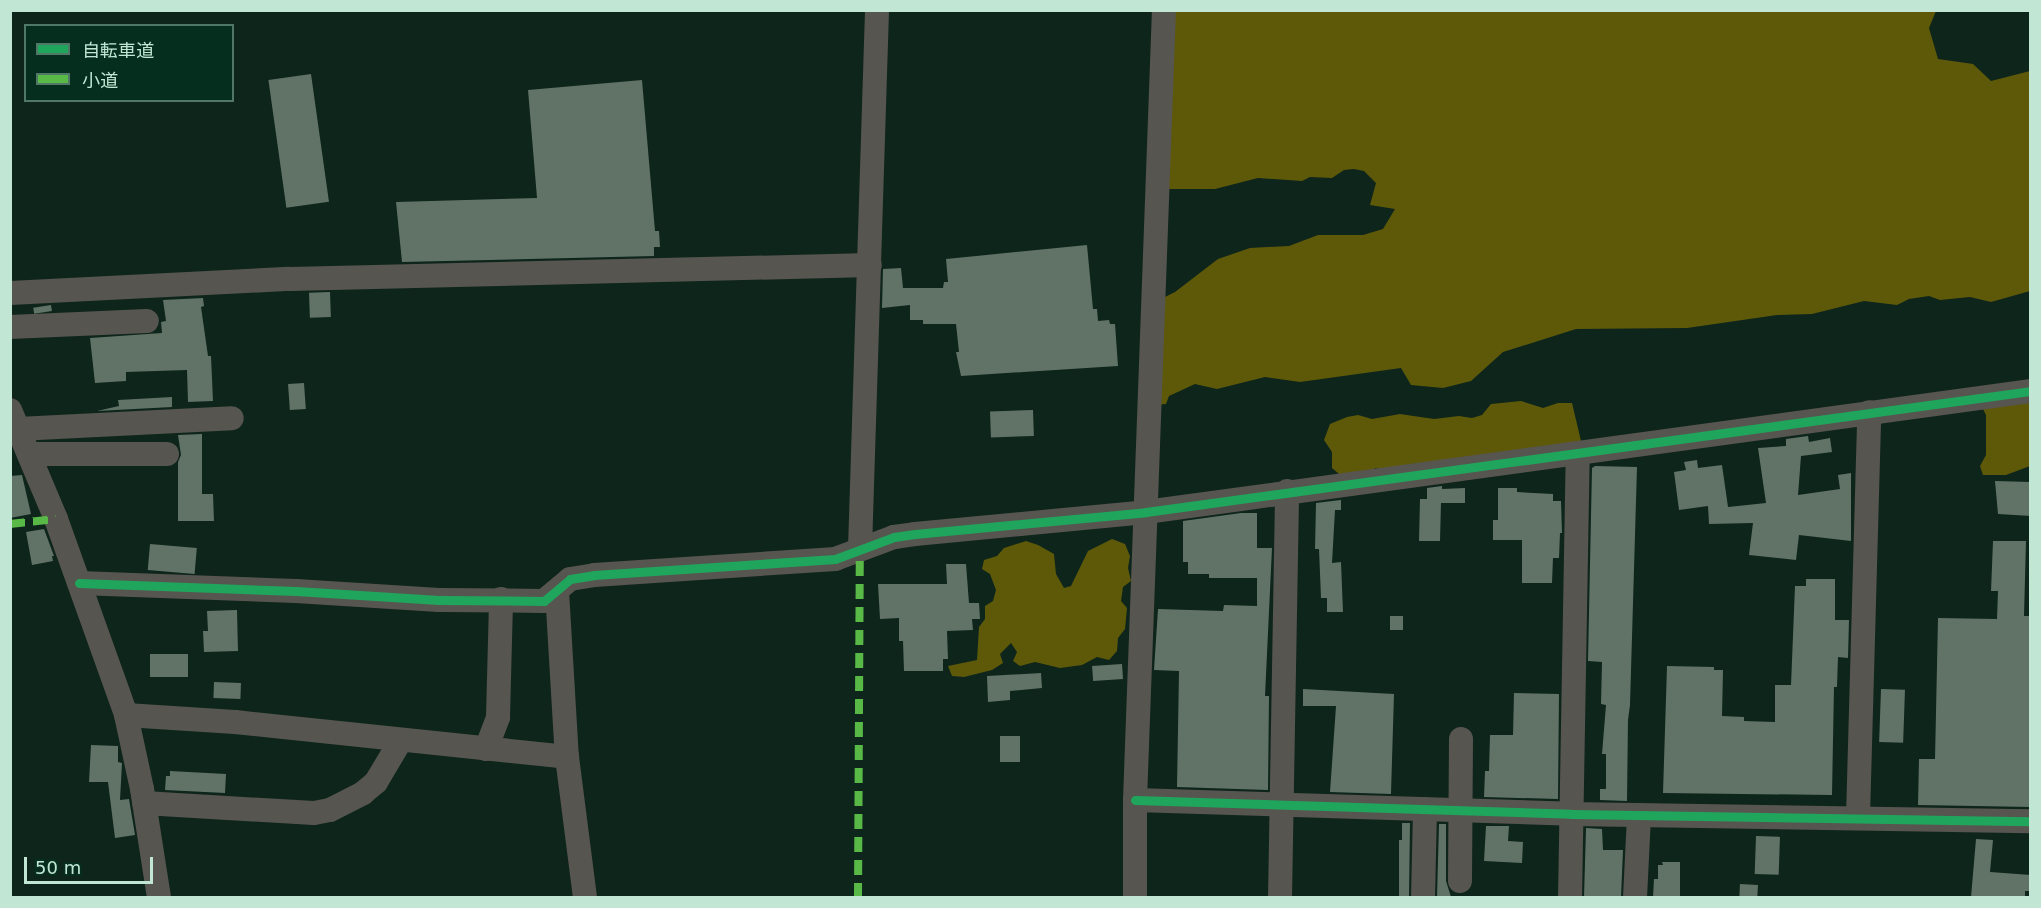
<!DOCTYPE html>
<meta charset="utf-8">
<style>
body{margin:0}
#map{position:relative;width:2041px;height:908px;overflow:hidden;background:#0e251c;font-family:"DejaVu Sans","Noto Sans JP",sans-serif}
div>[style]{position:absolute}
.forest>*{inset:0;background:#5e5909}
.building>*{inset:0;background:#607366;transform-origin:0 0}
.minor>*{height:24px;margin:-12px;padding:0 12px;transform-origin:12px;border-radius:12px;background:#57554f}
.quiet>*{height:8px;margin-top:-4px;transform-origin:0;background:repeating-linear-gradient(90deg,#58b947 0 15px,transparent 0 23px)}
.cycleway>*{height:9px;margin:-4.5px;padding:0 4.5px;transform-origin:4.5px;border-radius:4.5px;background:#20a55d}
span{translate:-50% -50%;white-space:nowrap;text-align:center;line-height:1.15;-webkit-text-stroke:6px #052e1e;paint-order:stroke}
.frame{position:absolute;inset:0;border:12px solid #c2e6d4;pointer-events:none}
.legend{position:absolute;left:24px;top:24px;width:210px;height:78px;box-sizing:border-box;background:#052e1e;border:2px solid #517867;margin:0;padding:8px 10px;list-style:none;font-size:18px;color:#c2e6d4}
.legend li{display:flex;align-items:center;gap:12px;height:30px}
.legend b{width:30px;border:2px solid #517867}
.scale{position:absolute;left:24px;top:857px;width:129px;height:27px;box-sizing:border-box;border:3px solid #c2e6d4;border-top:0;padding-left:8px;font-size:18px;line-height:21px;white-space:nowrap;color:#c2e6d4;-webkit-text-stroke:4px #052e1e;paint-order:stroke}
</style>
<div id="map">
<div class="forest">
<i style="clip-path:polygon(1173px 11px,1936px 11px,1929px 28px,1938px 59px,1973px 64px,1991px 81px,2030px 71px,2030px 291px,1991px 302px,1970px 297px,1940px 300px,1929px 296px,1909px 299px,1897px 305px,1864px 301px,1812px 314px,1777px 315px,1687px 328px,1576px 329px,1503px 352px,1471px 381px,1443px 388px,1411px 385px,1401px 368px,1300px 382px,1265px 377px,1217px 389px,1195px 384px,1169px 396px,1166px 404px,1154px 405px,1159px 300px,1175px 292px,1218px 259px,1250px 248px,1289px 246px,1318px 235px,1363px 235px,1383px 229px,1395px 209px,1370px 205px,1376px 183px,1364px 171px,1354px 169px,1344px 170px,1332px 178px,1310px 177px,1302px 181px,1258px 178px,1215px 189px,1166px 189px)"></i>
<i style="clip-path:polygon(2030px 387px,2030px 466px,2006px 475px,1983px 475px,1980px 466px,1986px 455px,1986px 415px,1982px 407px)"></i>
<i style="clip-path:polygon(1521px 401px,1543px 408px,1558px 403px,1572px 403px,1581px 441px,1384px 470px,1375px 468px,1370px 475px,1345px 479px,1332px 468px,1332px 452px,1324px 440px,1330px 424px,1347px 417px,1358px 415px,1372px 419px,1400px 414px,1434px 419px,1459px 416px,1472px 418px,1482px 415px,1491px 404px)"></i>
<i style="clip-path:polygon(1112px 539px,1125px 544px,1130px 556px,1128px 568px,1131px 581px,1123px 587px,1121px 601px,1127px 608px,1125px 629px,1118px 638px,1117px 651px,1109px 660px,1097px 657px,1082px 665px,1060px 668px,1035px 662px,1020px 666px,1013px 661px,1017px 652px,1011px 643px,1000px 654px,1003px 663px,992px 670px,964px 677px,952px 676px,948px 666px,977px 660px,979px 627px,985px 619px,985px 606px,993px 601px,996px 590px,990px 574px,982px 569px,984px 560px,997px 556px,1004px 548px,1026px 541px,1038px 545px,1054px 554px,1056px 574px,1064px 588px,1071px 586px,1088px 551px)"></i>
</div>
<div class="building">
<i style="left:311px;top:74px;width:129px;height:43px;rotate:82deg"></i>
<i style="clip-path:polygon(642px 80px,655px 231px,659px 231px,660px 247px,654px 247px,654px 256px,402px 262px,396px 202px,537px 198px,528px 90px)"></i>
<i style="clip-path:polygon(1087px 245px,1093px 309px,1097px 309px,1098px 321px,1109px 320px,1110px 324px,1115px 324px,1118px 366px,961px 376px,956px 352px,959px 352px,956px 324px,923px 324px,923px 320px,910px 320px,910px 305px,882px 308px,883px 269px,901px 268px,903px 288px,943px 288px,944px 282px,948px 282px,946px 259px)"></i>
<i style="left:330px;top:292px;width:25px;height:21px;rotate:88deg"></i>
<i style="clip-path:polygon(203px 298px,204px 306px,201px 307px,208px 356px,211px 356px,213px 401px,188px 402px,187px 370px,126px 372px,126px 381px,95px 383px,90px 338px,162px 333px,161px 322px,166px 321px,163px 300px)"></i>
<i style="left:51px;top:305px;width:6px;height:18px;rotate:81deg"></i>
<i style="left:304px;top:383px;width:26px;height:16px;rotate:86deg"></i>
<i style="clip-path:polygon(172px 397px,172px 407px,97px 411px,119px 406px,118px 400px)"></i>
<i style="left:1033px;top:410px;width:26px;height:43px;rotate:88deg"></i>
<i style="clip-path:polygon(202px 434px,202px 494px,213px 494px,214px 521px,178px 521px,178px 462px,181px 455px,178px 435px)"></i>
<i style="clip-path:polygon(1808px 436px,1809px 442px,1830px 438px,1832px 452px,1801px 456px,1798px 495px,1840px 489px,1838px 475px,1851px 473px,1851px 541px,1799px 535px,1796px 560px,1749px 555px,1753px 523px,1709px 524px,1708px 506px,1679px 510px,1674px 472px,1686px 470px,1684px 462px,1697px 460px,1698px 468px,1722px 465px,1728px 507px,1766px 503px,1758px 448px,1786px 446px,1786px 439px)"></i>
<i style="clip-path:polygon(1595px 466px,1637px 467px,1630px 705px,1628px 720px,1627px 801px,1600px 800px,1600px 789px,1606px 789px,1606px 754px,1602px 754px,1606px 705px,1601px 704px,1602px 662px,1588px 661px,1592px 468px)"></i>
<i style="clip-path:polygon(22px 475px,31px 514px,10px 518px,10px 476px)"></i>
<i style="clip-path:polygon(1995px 481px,2031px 482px,2031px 516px,1998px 514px)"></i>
<i style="clip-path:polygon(1442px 486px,1442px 489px,1465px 488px,1465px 503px,1441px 503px,1440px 541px,1419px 541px,1420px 499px,1427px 499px,1427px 488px)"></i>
<i style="clip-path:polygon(1498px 488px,1517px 488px,1517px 492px,1553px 494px,1553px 501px,1561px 501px,1562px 533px,1560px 533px,1559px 558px,1553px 558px,1552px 583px,1522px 583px,1522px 540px,1493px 540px,1493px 520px,1498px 520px)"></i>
<i style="clip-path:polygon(1341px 500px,1341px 510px,1335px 510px,1332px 563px,1341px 562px,1343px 612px,1327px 612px,1327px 598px,1321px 598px,1319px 549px,1315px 549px,1316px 503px)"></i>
<i style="clip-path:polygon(1241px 513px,1257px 513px,1257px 548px,1272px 548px,1265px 696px,1269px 696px,1268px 790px,1177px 787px,1179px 671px,1154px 670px,1158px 609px,1223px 611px,1224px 605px,1257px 606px,1257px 578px,1209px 578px,1209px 574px,1188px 574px,1188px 562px,1183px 562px,1183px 521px)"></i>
<i style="clip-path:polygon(44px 529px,54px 556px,52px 556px,53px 561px,32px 565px,26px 532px)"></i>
<i style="clip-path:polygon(1993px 541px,2026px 541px,2024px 616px,2031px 616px,2031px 807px,1918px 805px,1919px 759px,1935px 759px,1938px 618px,1997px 619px,1998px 591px,1991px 591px)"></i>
<i style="left:150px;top:544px;width:47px;height:26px;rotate:5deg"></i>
<i style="clip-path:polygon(946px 564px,966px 564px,969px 603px,979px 603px,980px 619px,972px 619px,973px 630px,947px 631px,948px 659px,943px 659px,943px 671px,904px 671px,903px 641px,899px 641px,899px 618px,880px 619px,878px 584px,947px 584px)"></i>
<i style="clip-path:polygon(1806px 579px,1835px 579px,1835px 620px,1849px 620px,1848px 658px,1838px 657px,1837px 687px,1834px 687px,1832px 795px,1663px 793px,1667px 666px,1714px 667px,1714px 670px,1723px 670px,1722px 716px,1744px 717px,1744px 721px,1775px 722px,1775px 685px,1791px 685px,1795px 586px,1806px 586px)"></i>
<i style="clip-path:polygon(237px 610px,238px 651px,204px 652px,203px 631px,208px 631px,207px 611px)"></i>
<i style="left:1390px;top:616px;width:13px;height:14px"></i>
<i style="left:150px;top:654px;width:38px;height:23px"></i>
<i style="left:1122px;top:664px;width:15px;height:30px;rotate:86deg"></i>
<i style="clip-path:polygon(1041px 673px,1042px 688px,1010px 691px,1010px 700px,988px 702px,987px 676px)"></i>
<i style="left:214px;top:682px;width:27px;height:16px;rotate:2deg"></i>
<i style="clip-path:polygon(1303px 689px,1394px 694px,1391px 794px,1330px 792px,1336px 706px,1303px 706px)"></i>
<i style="left:1881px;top:689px;width:24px;height:53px;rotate:2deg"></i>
<i style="clip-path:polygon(1514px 693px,1559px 694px,1558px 799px,1484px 797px,1485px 771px,1489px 771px,1490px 735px,1513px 735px)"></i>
<i style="left:1000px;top:736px;width:20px;height:26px"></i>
<i style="clip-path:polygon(91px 745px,118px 746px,118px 762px,122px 763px,120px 800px,129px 799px,135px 835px,115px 838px,108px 782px,89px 782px)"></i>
<i style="clip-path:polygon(170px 771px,226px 774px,225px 793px,165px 790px,166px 776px,170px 776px)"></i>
<i style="clip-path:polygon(1402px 823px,1410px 823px,1409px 897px,1399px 897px,1399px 840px,1402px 840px)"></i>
<i style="clip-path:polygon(1439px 824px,1446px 824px,1446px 881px,1451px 897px,1437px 897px)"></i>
<i style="clip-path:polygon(1486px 826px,1509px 826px,1508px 841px,1523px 842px,1522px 863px,1484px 861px)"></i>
<i style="clip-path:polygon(1586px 828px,1602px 829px,1603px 850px,1623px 850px,1621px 897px,1584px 897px)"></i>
<i style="left:1756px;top:836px;width:24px;height:38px;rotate:2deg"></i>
<i style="clip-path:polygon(1976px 839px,1993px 840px,1990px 872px,2031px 875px,2031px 891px,2025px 891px,2025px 897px,1971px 897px)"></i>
<i style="clip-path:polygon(1662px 862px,1680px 862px,1680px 897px,1653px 897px,1654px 879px,1658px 879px,1658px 865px,1663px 865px)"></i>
<i style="left:1740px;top:884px;width:18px;height:13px;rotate:3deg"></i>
</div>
<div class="minor">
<i style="left:10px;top:293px;width:280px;rotate:-2.9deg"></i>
<i style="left:290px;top:279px;width:580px;rotate:-1.38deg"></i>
<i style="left:10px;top:327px;width:137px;rotate:-2.5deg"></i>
<i style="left:10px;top:410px;width:118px;rotate:67.1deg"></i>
<i style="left:56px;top:519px;width:208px;rotate:70.3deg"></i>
<i style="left:126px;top:715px;width:76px;rotate:77.8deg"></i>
<i style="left:142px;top:789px;width:110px;rotate:81.1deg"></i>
<i style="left:18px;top:429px;width:214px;rotate:-2.9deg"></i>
<i style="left:29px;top:454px;width:138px"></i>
<i style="left:860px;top:549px;width:539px;rotate:-88.19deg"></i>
<i style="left:79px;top:583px;width:217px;rotate:2.1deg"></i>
<i style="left:296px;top:591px;width:143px;rotate:3.6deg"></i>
<i style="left:439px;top:600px;width:105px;rotate:0.5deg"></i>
<i style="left:544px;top:601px;width:34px;rotate:-40deg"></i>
<i style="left:570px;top:579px;width:24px;rotate:-9deg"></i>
<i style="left:594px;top:575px;width:242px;rotate:-3.8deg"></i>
<i style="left:835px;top:559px;width:63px;rotate:-20.4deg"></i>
<i style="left:894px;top:537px;width:21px;rotate:-8deg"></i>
<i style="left:915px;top:534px;width:232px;rotate:-5.4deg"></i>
<i style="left:1146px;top:512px;width:892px;rotate:-7.79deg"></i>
<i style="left:557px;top:591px;width:166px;rotate:86.6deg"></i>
<i style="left:567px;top:757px;width:142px;rotate:82.7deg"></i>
<i style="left:126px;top:715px;width:109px;rotate:3.7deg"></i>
<i style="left:235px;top:722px;width:334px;rotate:6deg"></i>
<i style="left:486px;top:749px;width:34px;rotate:-69deg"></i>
<i style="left:498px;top:717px;width:118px;rotate:-88.5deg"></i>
<i style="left:1135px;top:800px;width:436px;rotate:1.8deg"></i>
<i style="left:1571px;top:814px;width:459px;rotate:0.9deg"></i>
<i style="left:144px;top:803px;width:170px;rotate:3.4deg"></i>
<i style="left:314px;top:813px;width:16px;rotate:-11deg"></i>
<i style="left:330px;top:810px;width:37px;rotate:-27deg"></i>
<i style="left:363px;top:793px;width:17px;rotate:-40deg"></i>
<i style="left:376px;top:782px;width:49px;rotate:-59.2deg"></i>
<i style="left:1858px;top:817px;width:405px;rotate:-88.4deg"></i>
<i style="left:1460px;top:881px;width:142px;rotate:-89.6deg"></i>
<i style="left:1135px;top:898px;width:98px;rotate:-90deg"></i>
<i style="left:1135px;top:800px;width:791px;rotate:-87.9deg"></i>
<i style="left:1280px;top:898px;width:407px;rotate:-89deg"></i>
<i style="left:1423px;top:898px;width:89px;rotate:-88.7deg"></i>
<i style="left:1570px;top:898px;width:445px;rotate:-89deg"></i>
<i style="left:1635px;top:898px;width:83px;rotate:-87.2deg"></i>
</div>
<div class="quiet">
<i style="left:10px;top:524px;width:46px;rotate:-6.2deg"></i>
<i style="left:858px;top:898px;width:349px;rotate:-89.7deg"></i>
</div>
<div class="cycleway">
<i style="left:79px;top:583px;width:217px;rotate:2.1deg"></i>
<i style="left:296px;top:591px;width:143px;rotate:3.6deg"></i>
<i style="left:439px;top:600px;width:105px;rotate:0.5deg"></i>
<i style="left:544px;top:601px;width:34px;rotate:-40deg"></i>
<i style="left:570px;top:579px;width:24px;rotate:-9deg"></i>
<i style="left:594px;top:575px;width:242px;rotate:-3.8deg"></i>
<i style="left:835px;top:559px;width:63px;rotate:-20.4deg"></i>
<i style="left:894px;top:537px;width:21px;rotate:-8deg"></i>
<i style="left:915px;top:534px;width:232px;rotate:-5.4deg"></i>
<i style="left:1146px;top:512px;width:892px;rotate:-7.79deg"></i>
<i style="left:1135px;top:800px;width:436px;rotate:1.8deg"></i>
<i style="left:1571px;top:814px;width:459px;rotate:0.9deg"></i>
</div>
<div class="frame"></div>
<ul class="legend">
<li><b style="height:8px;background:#20a55d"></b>自転車道</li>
<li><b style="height:8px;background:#58b947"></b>小道</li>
</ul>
<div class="scale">50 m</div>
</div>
